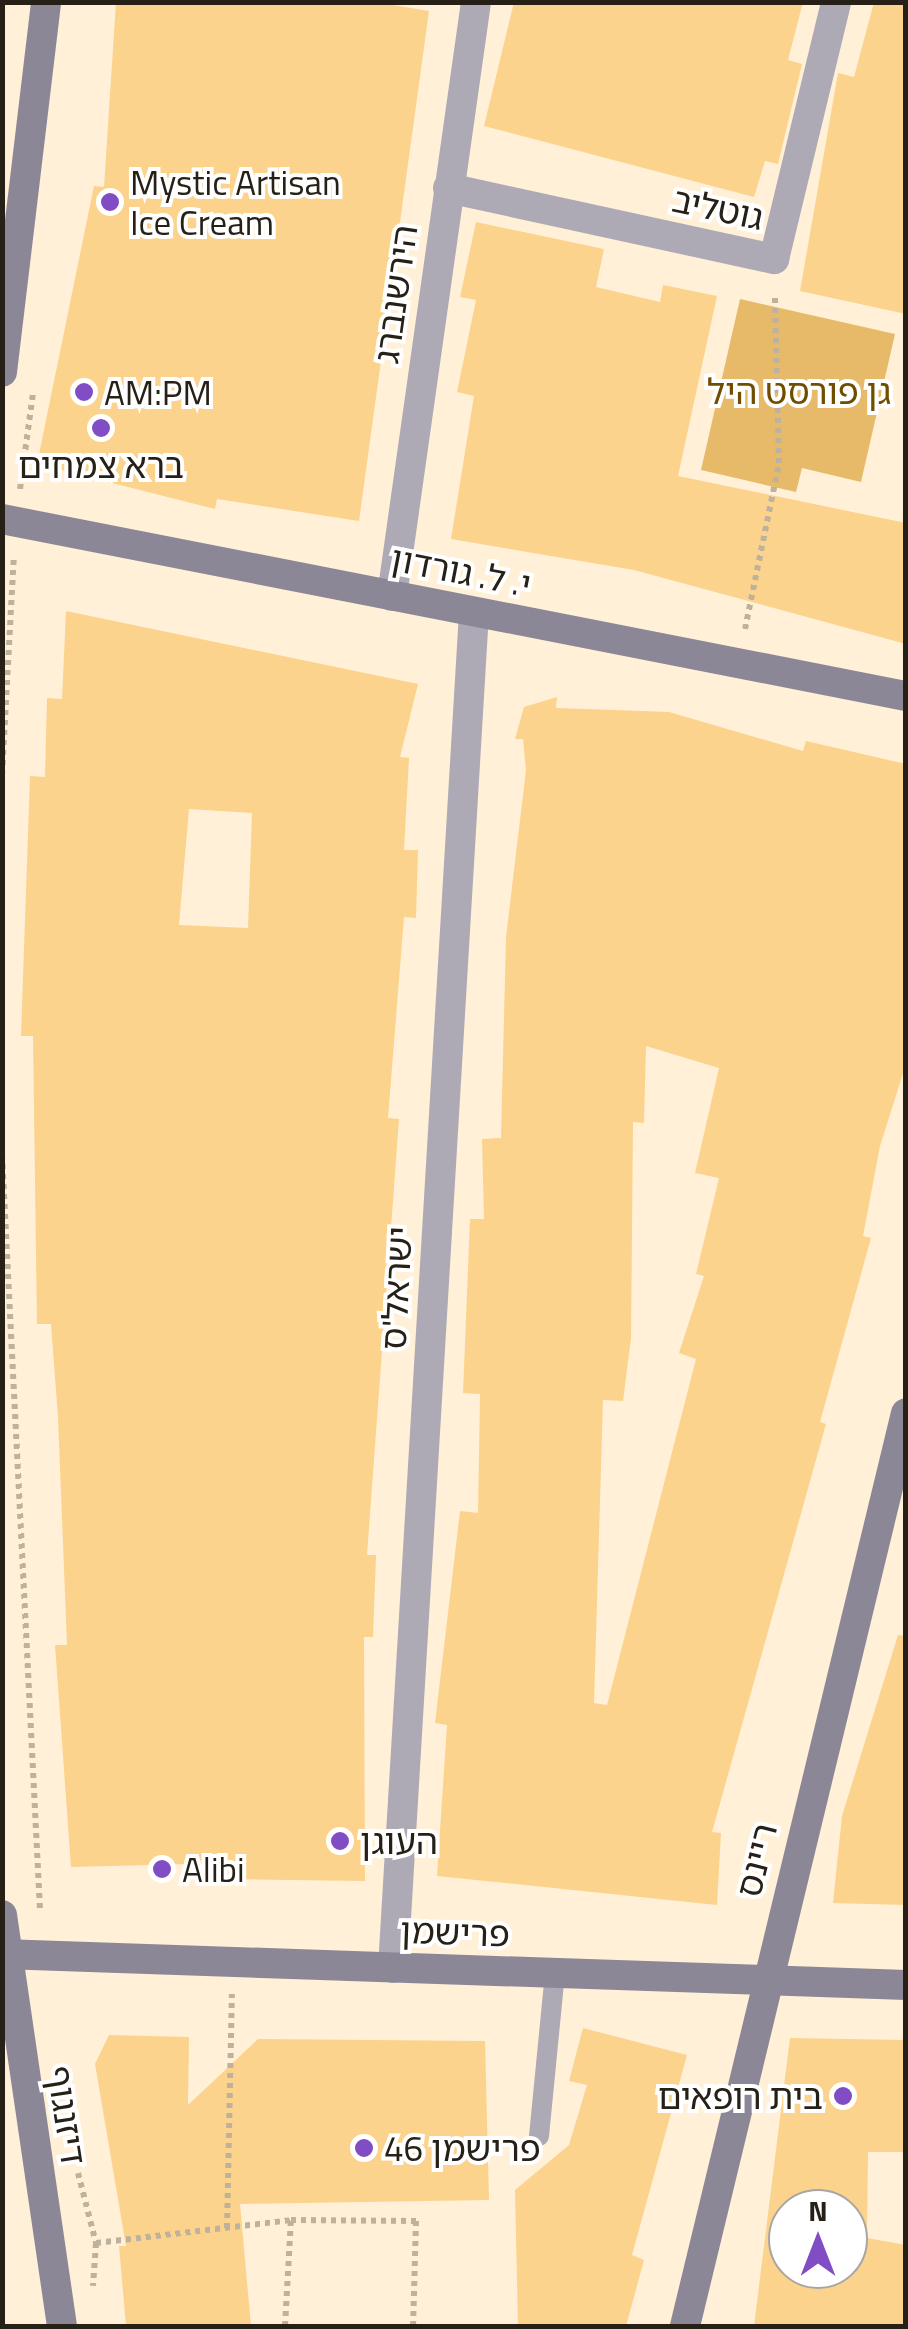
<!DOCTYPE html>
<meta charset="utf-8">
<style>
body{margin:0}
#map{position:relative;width:908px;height:2329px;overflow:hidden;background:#fff0d7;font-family:"Titillium Web","Noto Sans Hebrew",sans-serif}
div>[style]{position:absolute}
.green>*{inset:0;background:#e7ba69}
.building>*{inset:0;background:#fcd38c}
.path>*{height:6px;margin-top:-3px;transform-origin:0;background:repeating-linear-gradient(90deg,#beb29d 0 5px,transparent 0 10px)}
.lane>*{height:20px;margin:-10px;padding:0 10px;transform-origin:10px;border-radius:10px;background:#adaab5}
.street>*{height:30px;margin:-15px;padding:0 15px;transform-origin:15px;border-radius:15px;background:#adaab5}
.secondary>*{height:30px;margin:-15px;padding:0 15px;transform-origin:15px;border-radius:15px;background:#8c8797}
.dots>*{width:28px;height:28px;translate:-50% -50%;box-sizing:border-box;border:5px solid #fff;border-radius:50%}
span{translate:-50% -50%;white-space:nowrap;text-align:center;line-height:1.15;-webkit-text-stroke:8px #fff;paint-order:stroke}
.poi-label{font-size:35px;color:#262017}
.left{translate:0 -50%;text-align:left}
.right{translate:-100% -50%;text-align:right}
.street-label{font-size:35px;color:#262017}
.park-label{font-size:35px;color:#704e00}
.frame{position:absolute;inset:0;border:5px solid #262017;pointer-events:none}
.north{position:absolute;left:768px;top:2189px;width:100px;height:100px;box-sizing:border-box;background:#fff;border:2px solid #a8a6a2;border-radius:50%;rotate:0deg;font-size:28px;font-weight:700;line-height:40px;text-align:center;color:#262017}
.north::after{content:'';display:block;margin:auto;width:35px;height:45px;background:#814dc5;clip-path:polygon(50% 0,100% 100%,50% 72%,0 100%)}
</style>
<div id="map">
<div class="green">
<i style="clip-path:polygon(740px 299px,895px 334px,861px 482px,802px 468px,796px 492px,701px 470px)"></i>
</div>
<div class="building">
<i style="clip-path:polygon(116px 2px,375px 2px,429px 11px,359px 521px,217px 499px,215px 509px,37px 464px,94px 186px,104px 187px)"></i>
<i style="clip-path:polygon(514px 2px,803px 2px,788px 60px,802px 64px,778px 164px,765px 161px,754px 197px,484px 126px)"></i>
<i style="clip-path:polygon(874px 2px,906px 2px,906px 314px,800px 291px,838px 73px,854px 77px)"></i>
<i style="clip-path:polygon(476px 222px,604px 249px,596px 287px,660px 302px,663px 285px,717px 296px,678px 476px,906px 523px,906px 644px,634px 570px,451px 539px,474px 396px,457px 392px,476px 300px,460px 297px)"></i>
<i style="clip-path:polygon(evenodd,66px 611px,418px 684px,400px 757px,409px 758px,404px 850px,418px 850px,416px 918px,404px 917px,388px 1118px,399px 1119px,367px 1555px,376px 1555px,373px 1637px,364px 1637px,365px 1881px,225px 1879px,226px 1863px,71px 1867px,55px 1645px,67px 1645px,58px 1417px,51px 1324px,37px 1324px,33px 1036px,21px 1036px,30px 776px,45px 777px,47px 698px,62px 699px,66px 611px,189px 809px,252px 813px,248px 928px,179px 925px,189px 809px)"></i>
<i style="clip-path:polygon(evenodd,557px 697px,556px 708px,669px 712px,803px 751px,806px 741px,906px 764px,906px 1064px,880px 1146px,863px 1236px,871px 1238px,820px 1422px,826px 1424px,712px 1832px,721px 1833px,717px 1905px,437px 1876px,447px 1725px,435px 1723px,460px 1511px,478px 1513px,480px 1394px,463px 1393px,470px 1219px,484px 1219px,482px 1139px,501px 1138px,506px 937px,526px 770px,523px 739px,515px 739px,524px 707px,557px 697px,646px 1046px,719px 1068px,695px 1173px,719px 1178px,696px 1274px,704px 1276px,679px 1353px,696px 1359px,607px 1705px,594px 1703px,603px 1400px,623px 1401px,631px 1338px,633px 1122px,644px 1123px,646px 1046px)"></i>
<i style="clip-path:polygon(898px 1635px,906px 1636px,906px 1905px,833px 1903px,842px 1816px)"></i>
<i style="clip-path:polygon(583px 2028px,687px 2055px,632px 2255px,644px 2260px,626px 2326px,518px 2326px,515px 2190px,569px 2145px,587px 2085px,569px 2081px)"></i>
<i style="clip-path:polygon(109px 2035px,189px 2037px,188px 2105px,258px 2039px,485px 2041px,489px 2200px,240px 2204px,251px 2326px,126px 2326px,119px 2246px,126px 2246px,95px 2064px)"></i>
<i style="clip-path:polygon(evenodd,790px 2038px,905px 2040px,904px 2152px,868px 2152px,867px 2238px,906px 2245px,906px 2326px,754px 2326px,790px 2038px,788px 2209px,848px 2209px,848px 2269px,788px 2269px,788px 2209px)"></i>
</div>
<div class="path">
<i style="left:20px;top:489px;width:97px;rotate:-82.3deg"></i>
<i style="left:745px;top:629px;width:169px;rotate:-78.4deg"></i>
<i style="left:779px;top:463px;width:168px;rotate:-91.4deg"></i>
<i style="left:2px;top:775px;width:219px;rotate:-86.9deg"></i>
<i style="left:2px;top:1154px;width:756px;rotate:87.12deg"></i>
<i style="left:78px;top:2173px;width:72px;rotate:75.6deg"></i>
<i style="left:96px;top:2243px;width:43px;rotate:94deg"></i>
<i style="left:227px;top:2228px;width:234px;rotate:-88.8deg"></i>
<i style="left:96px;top:2243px;width:196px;rotate:-6.7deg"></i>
<i style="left:291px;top:2220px;width:125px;rotate:0.5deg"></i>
<i style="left:416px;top:2221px;width:105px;rotate:91.6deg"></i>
<i style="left:285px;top:2326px;width:106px;rotate:-86.8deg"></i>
</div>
<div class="lane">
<i style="left:539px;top:2136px;width:164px;rotate:-84.4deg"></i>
</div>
<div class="street">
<i style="left:448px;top:188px;width:334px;rotate:12.3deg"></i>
<i style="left:774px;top:259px;width:264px;rotate:-76.4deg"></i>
<i style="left:392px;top:596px;width:600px;rotate:-81.95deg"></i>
<i style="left:393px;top:1968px;width:1358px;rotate:-86.58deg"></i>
</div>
<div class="secondary">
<i style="left:2px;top:372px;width:373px;rotate:-83.2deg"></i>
<i style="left:2px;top:519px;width:921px;rotate:11.08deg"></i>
<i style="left:2px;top:1915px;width:415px;rotate:81.7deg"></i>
<i style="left:2px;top:1954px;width:905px;rotate:1.96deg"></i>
<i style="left:685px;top:2326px;width:939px;rotate:-76.39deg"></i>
</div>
<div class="dots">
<i style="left:110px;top:202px;background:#814dc5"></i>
<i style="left:84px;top:392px;background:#814dc5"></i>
<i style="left:101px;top:428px;background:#814dc5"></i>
<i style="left:340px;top:1841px;background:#814dc5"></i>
<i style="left:162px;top:1869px;background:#814dc5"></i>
<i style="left:843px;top:2096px;background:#814dc5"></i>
<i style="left:364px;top:2148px;background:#814dc5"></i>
</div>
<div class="poi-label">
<span class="left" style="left:130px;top:202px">Mystic Artisan<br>Ice Cream</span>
<span class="left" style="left:104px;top:392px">AM:PM</span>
<span style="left:101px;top:465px">ברא צמחים</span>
<span class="left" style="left:360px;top:1841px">העוגן</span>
<span class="left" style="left:182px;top:1869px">Alibi</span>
<span class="right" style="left:823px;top:2096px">בית רופאים</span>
<span class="left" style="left:384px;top:2148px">פרישמן 46</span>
</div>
<div class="street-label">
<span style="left:718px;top:208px;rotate:12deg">גוטליב</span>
<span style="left:395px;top:294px;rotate:-82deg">הירשנברג</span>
<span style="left:461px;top:571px;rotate:11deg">י. ל. גורדון</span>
<span style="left:396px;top:1288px;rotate:-87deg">ישראל'ס</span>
<span style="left:756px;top:1860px;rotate:-76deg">ריינס</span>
<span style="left:455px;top:1932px;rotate:2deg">פרישמן</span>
<span style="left:67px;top:2115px;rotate:81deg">דיזנגוף</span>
</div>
<div class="park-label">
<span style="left:799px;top:391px">גן פורסט היל</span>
</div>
<div class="frame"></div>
<div class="north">N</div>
</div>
